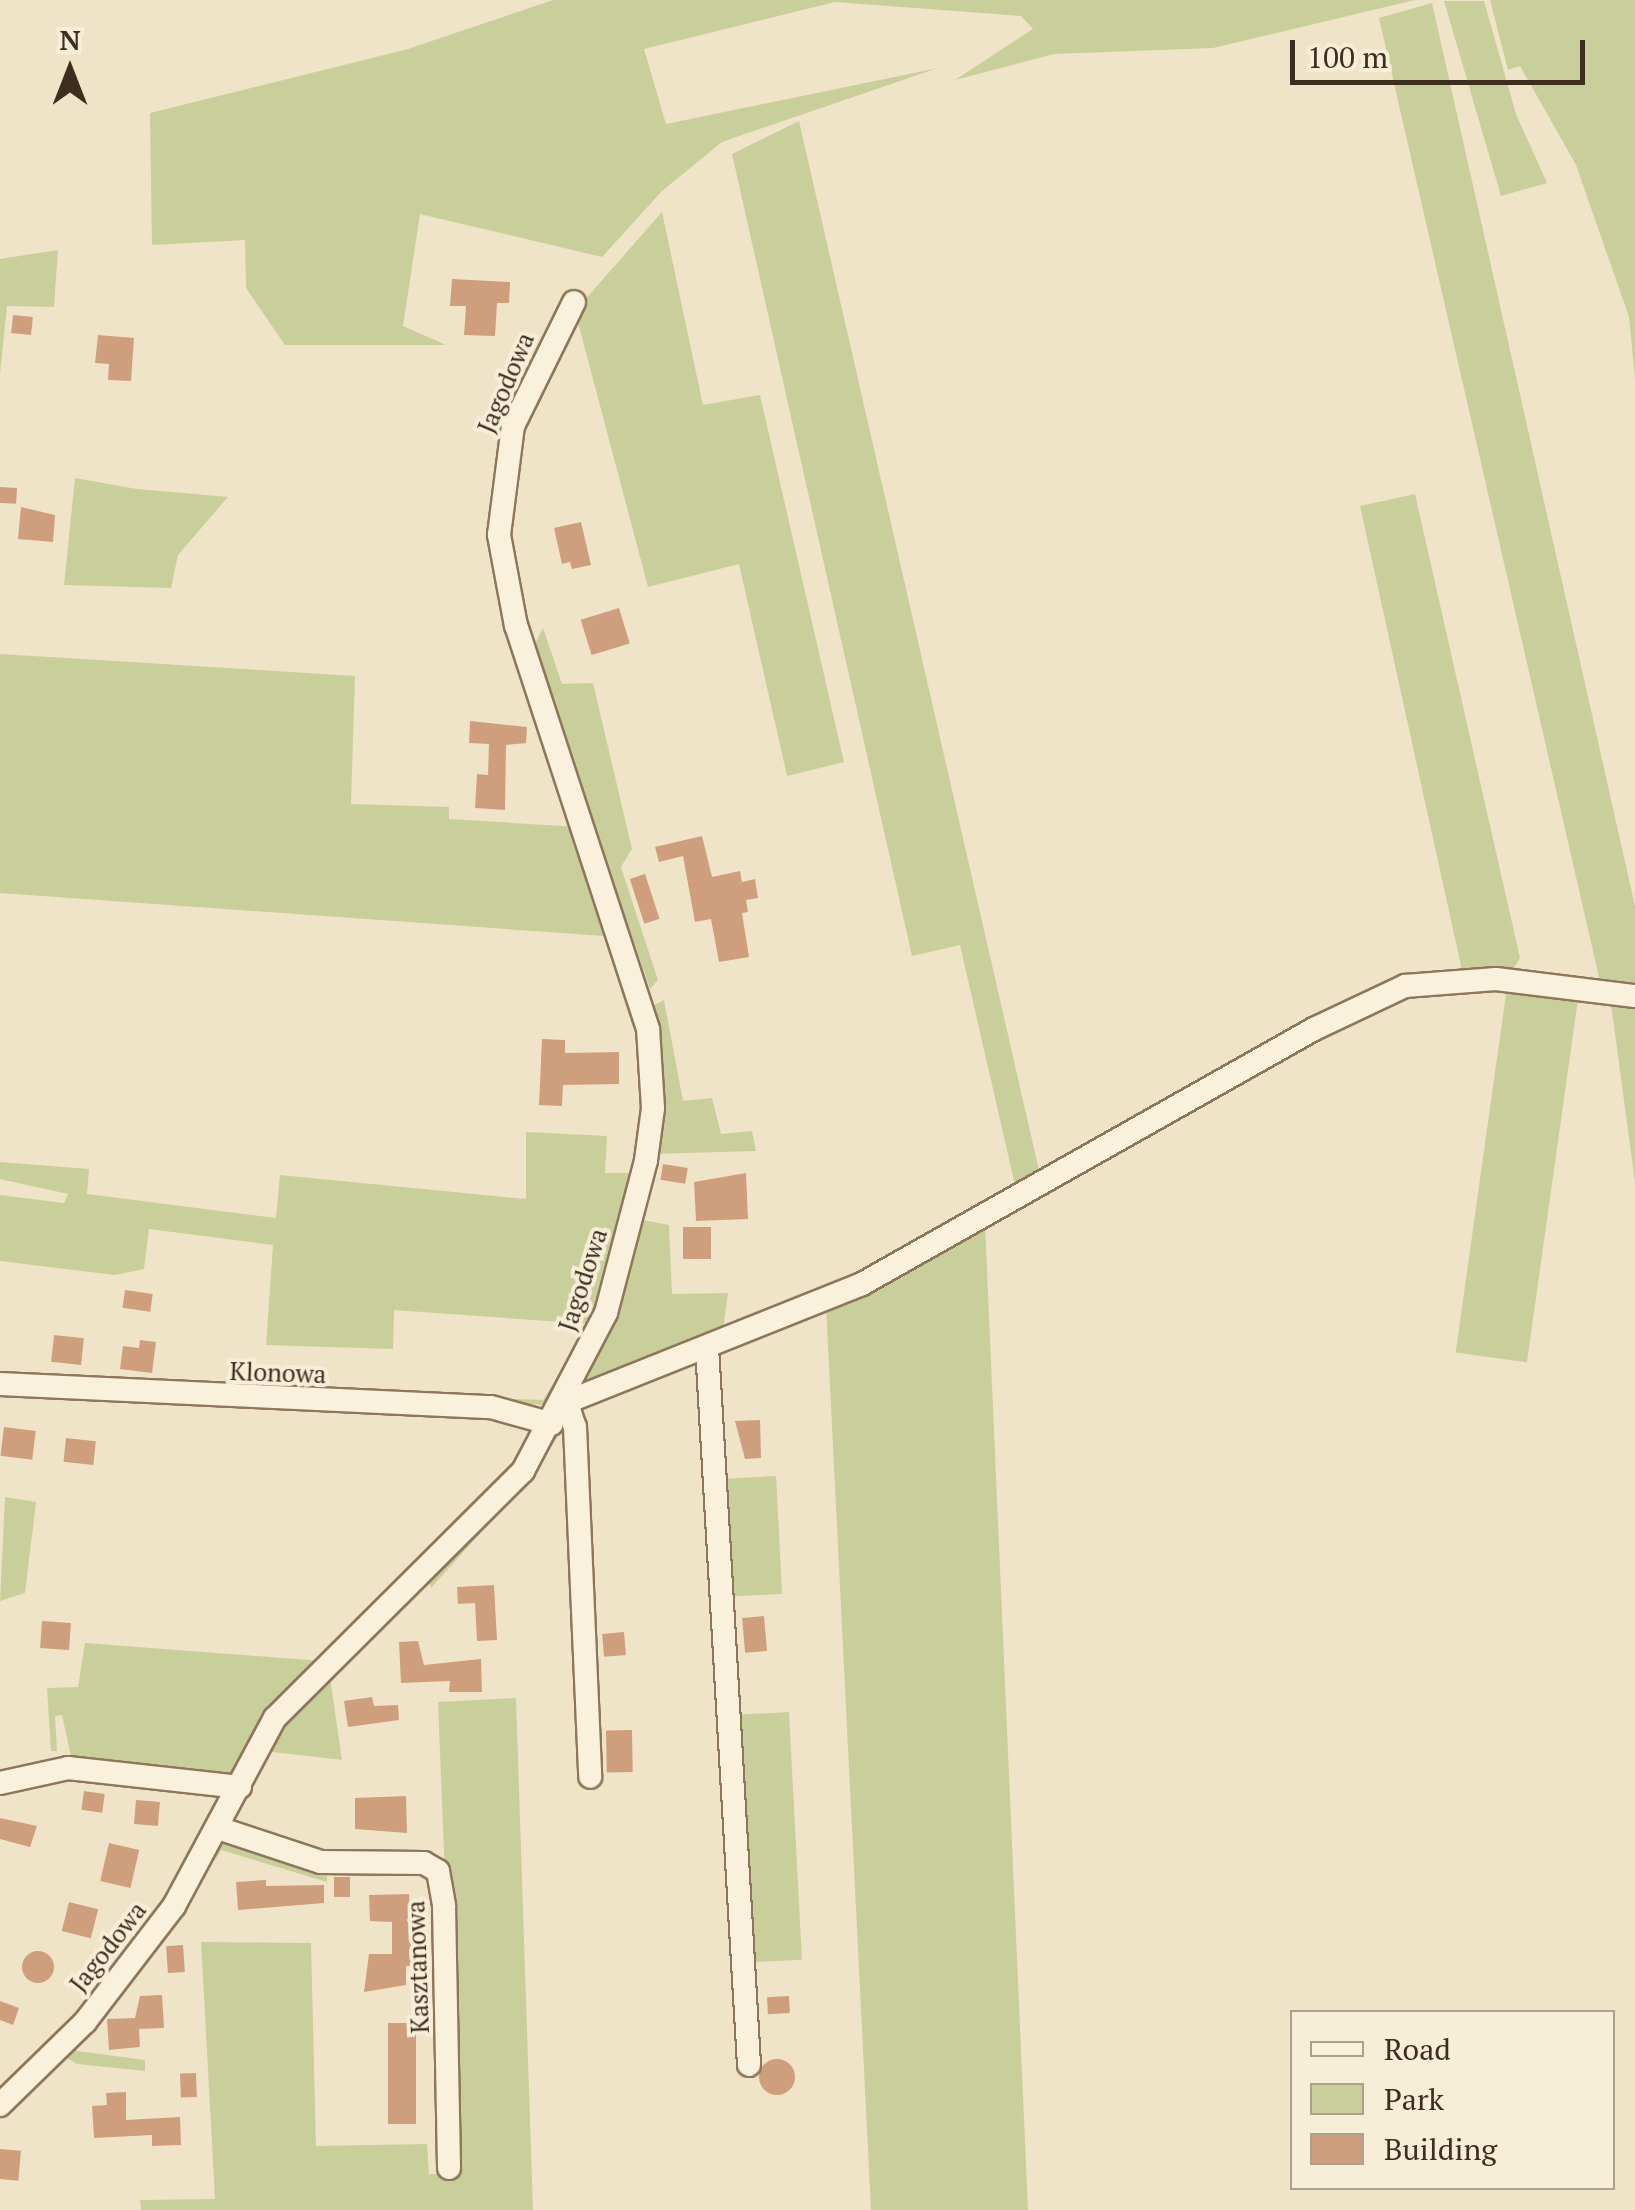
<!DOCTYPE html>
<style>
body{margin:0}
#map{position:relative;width:1635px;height:2210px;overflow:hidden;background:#f0e4c8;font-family:"PT Serif",serif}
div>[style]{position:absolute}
.green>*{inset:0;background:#c9cf9b;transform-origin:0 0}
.building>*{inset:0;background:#cf9f7d;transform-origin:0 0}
.round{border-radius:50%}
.roads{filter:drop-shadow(2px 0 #8d765c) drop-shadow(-2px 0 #8d765c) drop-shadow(0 2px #8d765c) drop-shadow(0 -2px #8d765c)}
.minor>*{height:22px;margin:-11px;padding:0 11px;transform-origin:11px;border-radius:11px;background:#faf1dc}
span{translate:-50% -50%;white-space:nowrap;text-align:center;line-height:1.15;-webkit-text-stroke:8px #f7eed8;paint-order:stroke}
.street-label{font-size:25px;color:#3d2e20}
.legend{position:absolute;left:1290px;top:2010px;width:325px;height:180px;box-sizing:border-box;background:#f7eed8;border:2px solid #ada18e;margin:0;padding:12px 18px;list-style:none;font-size:30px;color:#3d2e20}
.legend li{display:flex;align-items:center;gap:20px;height:50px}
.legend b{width:50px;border:2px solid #ada18e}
.north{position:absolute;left:20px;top:20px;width:100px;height:100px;-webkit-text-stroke:8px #f7eed8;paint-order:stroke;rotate:0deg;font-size:28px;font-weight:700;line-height:40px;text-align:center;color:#3d2e20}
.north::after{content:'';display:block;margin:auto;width:35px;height:45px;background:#3d2e20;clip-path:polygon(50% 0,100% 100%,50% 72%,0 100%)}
.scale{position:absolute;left:1290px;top:40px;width:295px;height:45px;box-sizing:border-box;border:5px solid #3d2e20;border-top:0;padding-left:12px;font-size:30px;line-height:35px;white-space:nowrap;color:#3d2e20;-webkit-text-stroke:8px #f7eed8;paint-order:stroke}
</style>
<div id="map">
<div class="green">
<i style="clip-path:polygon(553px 0,1415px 0,1213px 48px,1054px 54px,955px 80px,1033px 29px,1021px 16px,835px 2px,644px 49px,666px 124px,938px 68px,722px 142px,662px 191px,602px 257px,420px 214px,403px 326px,446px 345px,285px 345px,246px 288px,245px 240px,152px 245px,150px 113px,408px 49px)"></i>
<i style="clip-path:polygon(1490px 0,1635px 0,1635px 378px,1629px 317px,1576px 165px,1520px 66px,1508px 70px)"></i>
<i style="clip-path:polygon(1444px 1px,1484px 1px,1516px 114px,1547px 183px,1501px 196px)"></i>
<i style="clip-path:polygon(1432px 3px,1635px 906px,1635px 991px,1601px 986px,1379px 18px)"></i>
<i style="clip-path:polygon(799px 121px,1041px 1179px,1017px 1194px,960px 945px,912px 956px,732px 154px)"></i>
<i style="clip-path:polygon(662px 212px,703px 405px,760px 395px,844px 762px,787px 776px,739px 564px,648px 587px,575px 311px)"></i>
<i style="clip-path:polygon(58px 250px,54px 307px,7px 306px,0 374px,0 259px)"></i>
<i style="clip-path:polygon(75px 478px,137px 489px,228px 497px,178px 555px,171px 588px,64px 585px)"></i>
<i style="clip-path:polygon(1415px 494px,1520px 958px,1510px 975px,1463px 975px,1360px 506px)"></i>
<i style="clip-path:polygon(543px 628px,562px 684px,593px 683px,632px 849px,621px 867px,658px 980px,650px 989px,532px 650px)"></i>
<i style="clip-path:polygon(0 654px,355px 676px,351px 804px,449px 807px,449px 819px,579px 827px,639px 1026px,632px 1025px,604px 936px,0 893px)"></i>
<i style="left:1507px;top:987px;width:72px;height:369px;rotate:8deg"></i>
<i style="clip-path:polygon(664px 1000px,683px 1101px,712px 1098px,721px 1134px,752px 1131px,756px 1151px,652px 1154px,649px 1008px)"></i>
<i style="clip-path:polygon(1611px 1004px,1635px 1008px,1635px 1182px)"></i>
<i style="clip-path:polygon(526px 1132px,607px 1136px,605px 1173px,638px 1173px,605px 1301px,547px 1405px,264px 1391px,543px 1400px,590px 1324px,394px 1310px,393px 1349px,266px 1345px,273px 1245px,149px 1229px,144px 1269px,115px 1275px,0 1261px,0 1195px,64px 1203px,68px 1194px,0 1179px,0 1162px,89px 1169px,87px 1194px,276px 1218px,280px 1175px,526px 1199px)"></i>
<i style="clip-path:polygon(638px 1219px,669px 1225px,672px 1294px,728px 1293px,722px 1337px,576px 1388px)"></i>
<i style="clip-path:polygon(985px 1224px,1028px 2210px,871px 2210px,826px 1306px,910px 1271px)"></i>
<i style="clip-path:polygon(562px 1421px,566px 1436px,561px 1432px,530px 1478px,431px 1588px,428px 1575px)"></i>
<i style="left:776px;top:1476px;width:118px;height:54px;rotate:87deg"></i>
<i style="clip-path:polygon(5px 1497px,36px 1502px,25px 1593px,0 1601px)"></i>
<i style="clip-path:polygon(85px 1643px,322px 1661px,232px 1778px,73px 1766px,62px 1715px,55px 1716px,57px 1751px,51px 1751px,47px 1688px,78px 1687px)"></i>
<i style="clip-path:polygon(330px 1677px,342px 1760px,264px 1751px,266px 1741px)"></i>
<i style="clip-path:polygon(516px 1698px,533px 2210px,141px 2210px,140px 2200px,215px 2199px,201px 1942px,311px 1943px,316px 2146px,427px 2144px,429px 2174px,457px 2174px,438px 1702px)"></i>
<i style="left:789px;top:1712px;width:248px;height:56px;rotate:87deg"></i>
<i style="clip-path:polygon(220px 1840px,327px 1868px,327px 1882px,221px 1850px,215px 1861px)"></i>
<i style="clip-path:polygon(72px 2043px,77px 2051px,145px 2060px,145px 2071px,77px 2064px,64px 2056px)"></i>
</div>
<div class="building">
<i style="clip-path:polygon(452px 279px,510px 282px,509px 303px,497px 303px,495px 336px,464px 335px,466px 306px,450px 306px)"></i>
<i style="left:13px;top:315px;width:20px;height:18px;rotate:6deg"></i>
<i style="clip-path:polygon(98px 335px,134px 338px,131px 381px,108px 380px,109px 364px,95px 363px)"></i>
<i style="left:0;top:487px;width:17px;height:16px;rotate:3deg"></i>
<i style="clip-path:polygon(21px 507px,55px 515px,53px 542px,18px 539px)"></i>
<i style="clip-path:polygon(581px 522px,591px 565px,572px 569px,570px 562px,562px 564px,554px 528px)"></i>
<i style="left:619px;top:608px;width:37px;height:40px;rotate:73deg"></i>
<i style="clip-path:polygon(470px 721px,527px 727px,526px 743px,506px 745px,505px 810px,475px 808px,477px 774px,488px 775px,489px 744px,469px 743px)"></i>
<i style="clip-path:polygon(702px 836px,712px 877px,740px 871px,742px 882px,755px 879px,758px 898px,746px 900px,748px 912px,742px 913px,749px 957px,719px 962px,711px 919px,695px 922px,683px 856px,659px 862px,655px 847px)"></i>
<i style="left:645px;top:874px;width:47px;height:16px;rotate:72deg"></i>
<i style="clip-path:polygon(542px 1039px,565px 1040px,565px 1053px,619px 1052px,619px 1084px,563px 1085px,562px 1106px,539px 1105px)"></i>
<i style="left:663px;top:1164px;width:25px;height:16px;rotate:9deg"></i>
<i style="clip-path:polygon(746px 1173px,748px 1219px,696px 1221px,694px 1182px)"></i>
<i style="left:683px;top:1227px;width:28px;height:32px"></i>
<i style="left:125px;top:1290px;width:28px;height:18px;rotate:8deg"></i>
<i style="left:54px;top:1335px;width:30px;height:27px;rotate:6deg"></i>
<i style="clip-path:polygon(140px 1340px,156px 1342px,152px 1373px,120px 1369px,123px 1346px,139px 1348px)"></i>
<i style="clip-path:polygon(760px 1420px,761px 1458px,745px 1459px,735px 1421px)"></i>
<i style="left:4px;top:1427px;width:32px;height:29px;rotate:7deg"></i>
<i style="left:66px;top:1438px;width:30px;height:24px;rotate:6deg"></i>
<i style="clip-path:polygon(494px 1585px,497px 1640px,477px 1641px,475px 1603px,458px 1604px,457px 1587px)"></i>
<i style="left:764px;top:1616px;width:35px;height:22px;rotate:85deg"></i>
<i style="left:42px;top:1621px;width:29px;height:27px;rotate:4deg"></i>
<i style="left:624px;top:1632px;width:23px;height:22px;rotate:85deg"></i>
<i style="clip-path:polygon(418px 1641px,424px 1665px,481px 1659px,482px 1692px,449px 1692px,450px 1681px,401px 1683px,399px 1642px)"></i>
<i style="clip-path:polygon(372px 1697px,374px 1706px,398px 1705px,399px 1720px,348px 1727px,344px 1701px)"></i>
<i style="left:632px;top:1730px;width:42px;height:26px;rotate:89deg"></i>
<i style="left:84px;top:1791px;width:21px;height:19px;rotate:8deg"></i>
<i style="clip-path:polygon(406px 1796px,407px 1833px,355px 1829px,355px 1798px)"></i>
<i style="left:136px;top:1800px;width:24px;height:24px;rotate:5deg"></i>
<i style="clip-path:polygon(0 1818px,37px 1826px,30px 1847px,0 1839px)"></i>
<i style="left:109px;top:1843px;width:31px;height:39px;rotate:13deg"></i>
<i style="left:334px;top:1877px;width:16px;height:20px"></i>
<i style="clip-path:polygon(266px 1880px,266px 1886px,324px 1885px,324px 1903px,238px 1910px,236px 1882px)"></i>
<i style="clip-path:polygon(409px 1894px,412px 1966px,406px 1966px,406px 1985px,364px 1992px,369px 1954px,392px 1954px,392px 1922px,370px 1921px,369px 1895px)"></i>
<i style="left:69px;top:1902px;width:30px;height:30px;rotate:14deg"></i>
<i style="left:183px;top:1945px;width:27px;height:17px;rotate:86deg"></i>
<i class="round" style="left:22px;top:1951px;width:32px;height:32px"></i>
<i style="clip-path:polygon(162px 1995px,164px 2028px,139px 2029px,140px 2047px,109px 2050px,107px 2019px,135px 2018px,140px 1996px)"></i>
<i style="left:789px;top:1996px;width:17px;height:22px;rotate:87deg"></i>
<i style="clip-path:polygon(0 2001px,19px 2008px,13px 2025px,0 2020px)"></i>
<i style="left:388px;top:2023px;width:28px;height:101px"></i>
<i class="round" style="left:759px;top:2059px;width:36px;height:36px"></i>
<i style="left:196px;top:2073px;width:24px;height:16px;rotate:88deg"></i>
<i style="clip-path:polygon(126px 2092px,126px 2120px,180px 2117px,181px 2145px,152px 2146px,152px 2135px,94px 2138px,92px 2106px,107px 2105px,106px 2093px)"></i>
<i style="left:0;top:2149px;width:21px;height:30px;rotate:5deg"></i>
</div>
<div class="roads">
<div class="minor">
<i style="left:707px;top:1347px;width:719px;rotate:86.65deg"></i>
<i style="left:0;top:1384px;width:492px;rotate:2.7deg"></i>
<i style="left:491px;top:1407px;width:63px;rotate:15.6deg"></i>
<i style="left:567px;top:1403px;width:25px;rotate:72deg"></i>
<i style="left:575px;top:1427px;width:350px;rotate:87.5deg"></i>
<i style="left:562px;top:1404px;width:323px;rotate:-21.8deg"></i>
<i style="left:862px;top:1284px;width:519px;rotate:-29.43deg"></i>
<i style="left:1314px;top:1029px;width:101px;rotate:-25.3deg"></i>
<i style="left:1405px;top:986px;width:91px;rotate:-4.4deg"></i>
<i style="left:1496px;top:979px;width:140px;rotate:7deg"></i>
<i style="left:0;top:1783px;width:70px;rotate:-12.4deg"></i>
<i style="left:68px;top:1768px;width:173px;rotate:6.3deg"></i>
<i style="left:221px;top:1829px;width:105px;rotate:18.3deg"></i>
<i style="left:321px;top:1862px;width:103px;rotate:0.6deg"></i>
<i style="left:424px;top:1863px;width:16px;rotate:30deg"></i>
<i style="left:438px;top:1871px;width:36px;rotate:80deg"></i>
<i style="left:444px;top:1906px;width:262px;rotate:88.9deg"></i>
<i style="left:0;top:2105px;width:119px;rotate:-44.3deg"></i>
<i style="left:85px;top:2022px;width:146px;rotate:-52.5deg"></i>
<i style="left:174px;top:1906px;width:213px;rotate:-61.8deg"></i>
<i style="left:275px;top:1718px;width:350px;rotate:-44.9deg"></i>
<i style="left:523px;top:1471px;width:178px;rotate:-62.3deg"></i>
<i style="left:606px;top:1313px;width:158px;rotate:-75.3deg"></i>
<i style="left:646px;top:1160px;width:52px;rotate:-82.3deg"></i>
<i style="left:653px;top:1108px;width:79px;rotate:-93.6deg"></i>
<i style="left:648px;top:1029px;width:424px;rotate:-108.1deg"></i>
<i style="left:516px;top:626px;width:93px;rotate:-100.6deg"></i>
<i style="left:499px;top:535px;width:110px;rotate:-82.7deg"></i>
<i style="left:513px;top:426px;width:138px;rotate:-63.8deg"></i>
</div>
</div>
<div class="street-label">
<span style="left:506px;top:383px;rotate:-67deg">Jagodowa</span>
<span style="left:583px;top:1280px;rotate:-72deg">Jagodowa</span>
<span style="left:278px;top:1373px;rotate:2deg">Klonowa</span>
<span style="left:108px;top:1947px;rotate:-52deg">Jagodowa</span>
<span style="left:418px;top:1967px;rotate:-92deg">Kasztanowa</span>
</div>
<ul class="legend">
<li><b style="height:12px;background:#faf1dc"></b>Road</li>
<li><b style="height:28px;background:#c9cf9b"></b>Park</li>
<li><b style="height:28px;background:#cf9f7d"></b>Building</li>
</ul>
<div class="north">N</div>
<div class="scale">100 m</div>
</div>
